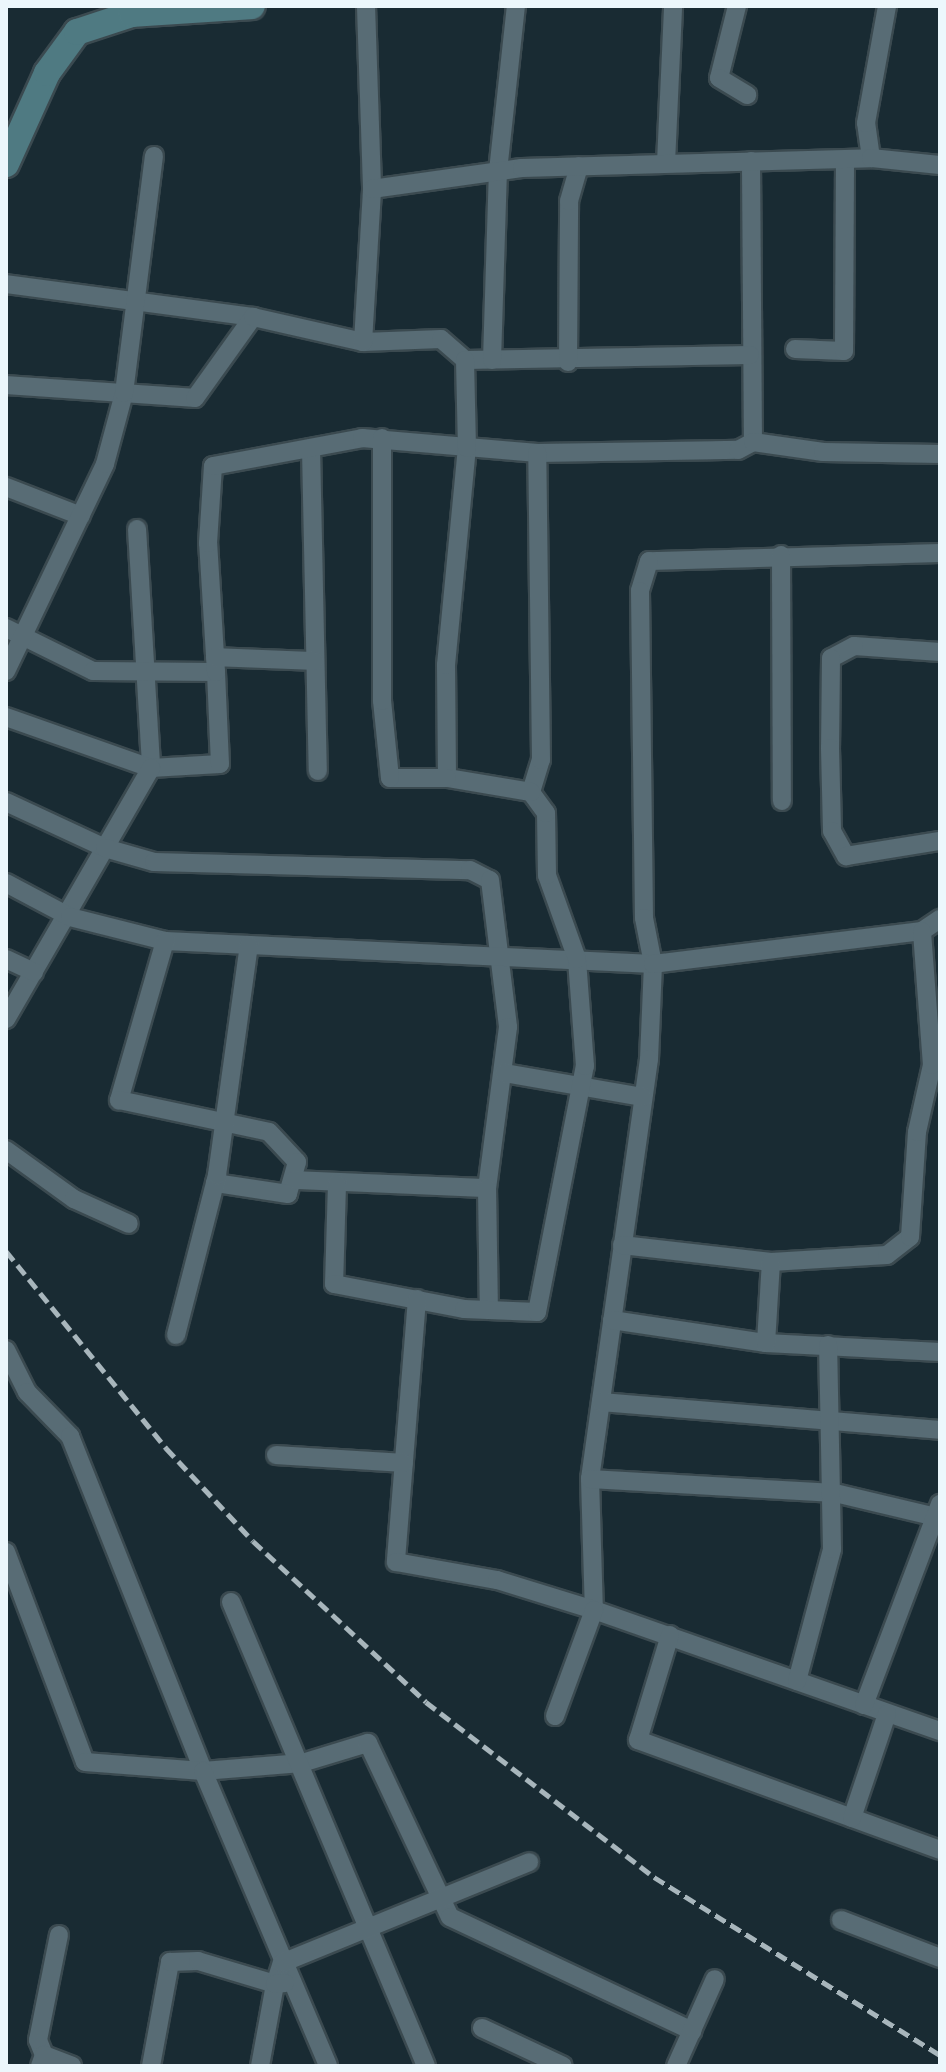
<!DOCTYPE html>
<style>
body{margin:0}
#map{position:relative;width:946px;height:2072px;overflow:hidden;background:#192b33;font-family:"Space Grotesk",sans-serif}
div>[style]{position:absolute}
.roads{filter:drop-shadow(2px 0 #3b4a50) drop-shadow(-2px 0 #3b4a50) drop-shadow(0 2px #3b4a50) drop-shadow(0 -2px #3b4a50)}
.street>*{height:18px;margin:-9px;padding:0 9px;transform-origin:9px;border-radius:9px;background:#586c75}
.secondary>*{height:26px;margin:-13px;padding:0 13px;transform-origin:13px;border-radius:13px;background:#4f7a82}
.rail>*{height:5px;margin-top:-2.5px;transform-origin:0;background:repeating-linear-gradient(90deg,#a8b6bc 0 12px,transparent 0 18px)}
span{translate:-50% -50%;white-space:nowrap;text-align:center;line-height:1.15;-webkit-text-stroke:8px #0a1215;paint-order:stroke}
.frame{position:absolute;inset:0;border:8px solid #ecf7fc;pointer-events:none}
</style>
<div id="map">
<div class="roads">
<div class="street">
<i style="left:366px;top:6px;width:183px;rotate:88.1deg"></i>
<i style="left:737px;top:6px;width:74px;rotate:104deg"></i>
<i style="left:719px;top:78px;width:33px;rotate:31deg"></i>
<i style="left:871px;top:158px;width:35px;rotate:-98deg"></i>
<i style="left:866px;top:123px;width:119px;rotate:-79.8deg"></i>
<i style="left:751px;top:161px;width:281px;rotate:89.6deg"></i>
<i style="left:666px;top:163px;width:157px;rotate:-87.4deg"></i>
<i style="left:6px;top:284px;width:249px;rotate:7.6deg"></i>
<i style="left:363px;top:342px;width:78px;rotate:-2.2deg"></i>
<i style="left:441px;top:339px;width:32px;rotate:41deg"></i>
<i style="left:465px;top:360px;width:285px;rotate:-1deg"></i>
<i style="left:795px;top:349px;width:49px;rotate:2.3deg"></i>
<i style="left:844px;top:351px;width:190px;rotate:-89.7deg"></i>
<i style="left:492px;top:360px;width:189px;rotate:-88.2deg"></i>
<i style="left:498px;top:171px;width:166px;rotate:-83.8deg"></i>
<i style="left:568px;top:362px;width:161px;rotate:-89.6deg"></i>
<i style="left:569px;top:201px;width:36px;rotate:-74deg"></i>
<i style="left:6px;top:385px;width:189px;rotate:3.9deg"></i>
<i style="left:195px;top:398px;width:100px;rotate:-54.4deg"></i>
<i style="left:253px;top:317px;width:113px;rotate:12.8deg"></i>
<i style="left:363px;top:342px;width:153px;rotate:-86.6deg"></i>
<i style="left:372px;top:189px;width:151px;rotate:-8deg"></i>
<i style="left:522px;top:168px;width:349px;rotate:-1.6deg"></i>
<i style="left:871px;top:158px;width:69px;rotate:5.8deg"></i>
<i style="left:311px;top:448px;width:323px;rotate:88.8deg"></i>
<i style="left:6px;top:487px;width:80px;rotate:21.1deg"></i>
<i style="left:137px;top:529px;width:239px;rotate:86.6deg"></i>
<i style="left:151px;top:768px;width:69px;rotate:-3.3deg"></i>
<i style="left:220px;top:764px;width:92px;rotate:-92.5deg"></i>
<i style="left:940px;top:553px;width:291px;rotate:178.4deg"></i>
<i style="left:649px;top:561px;width:31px;rotate:107deg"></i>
<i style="left:640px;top:591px;width:327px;rotate:89.3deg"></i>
<i style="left:644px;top:918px;width:47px;rotate:78.9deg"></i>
<i style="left:653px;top:964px;width:95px;rotate:92.4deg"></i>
<i style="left:649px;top:1059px;width:424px;rotate:98deg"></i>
<i style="left:590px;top:1479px;width:131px;rotate:88.3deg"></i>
<i style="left:594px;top:1610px;width:367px;rotate:19.3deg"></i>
<i style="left:781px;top:555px;width:246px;rotate:89.8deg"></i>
<i style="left:6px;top:628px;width:97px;rotate:26.3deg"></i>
<i style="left:93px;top:671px;width:123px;rotate:0.5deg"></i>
<i style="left:216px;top:672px;width:129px;rotate:-93.5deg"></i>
<i style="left:208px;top:543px;width:77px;rotate:-86.3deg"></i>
<i style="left:213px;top:466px;width:152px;rotate:-10.6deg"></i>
<i style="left:362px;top:438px;width:176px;rotate:4.9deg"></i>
<i style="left:537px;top:453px;width:201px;rotate:-0.9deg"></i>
<i style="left:738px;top:450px;width:17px;rotate:-28deg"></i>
<i style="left:753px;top:442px;width:71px;rotate:8.1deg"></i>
<i style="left:823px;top:452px;width:117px;rotate:1deg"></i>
<i style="left:940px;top:652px;width:86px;rotate:-176deg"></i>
<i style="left:854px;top:646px;width:26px;rotate:152deg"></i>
<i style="left:831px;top:658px;width:90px;rotate:90.6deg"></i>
<i style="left:830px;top:748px;width:83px;rotate:88.6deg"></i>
<i style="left:832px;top:831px;width:29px;rotate:61deg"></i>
<i style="left:846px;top:856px;width:95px;rotate:-9.1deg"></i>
<i style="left:215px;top:657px;width:100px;rotate:2.3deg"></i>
<i style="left:6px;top:671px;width:229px;rotate:-64.4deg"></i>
<i style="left:105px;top:464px;width:73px;rotate:-75deg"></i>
<i style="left:124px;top:393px;width:239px;rotate:-82.8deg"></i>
<i style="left:6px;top:717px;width:154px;rotate:19.4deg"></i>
<i style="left:151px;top:768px;width:290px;rotate:120deg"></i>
<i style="left:447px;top:778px;width:113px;rotate:-90.5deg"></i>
<i style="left:446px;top:665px;width:218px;rotate:-84.5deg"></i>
<i style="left:467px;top:448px;width:88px;rotate:-91.3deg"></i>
<i style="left:531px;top:792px;width:34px;rotate:-73deg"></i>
<i style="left:541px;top:760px;width:307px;rotate:-90.7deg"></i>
<i style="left:6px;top:802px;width:109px;rotate:24.9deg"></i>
<i style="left:105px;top:848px;width:51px;rotate:15.9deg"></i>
<i style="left:154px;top:862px;width:316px;rotate:1.5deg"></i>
<i style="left:470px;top:870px;width:22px;rotate:27deg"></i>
<i style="left:490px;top:880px;width:148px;rotate:83deg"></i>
<i style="left:508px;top:1027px;width:162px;rotate:97.4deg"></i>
<i style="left:6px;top:883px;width:72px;rotate:28deg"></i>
<i style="left:70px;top:917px;width:98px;rotate:14.2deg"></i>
<i style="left:165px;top:941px;width:489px;rotate:2.7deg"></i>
<i style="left:653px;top:964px;width:271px;rotate:-7deg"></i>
<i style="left:922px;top:931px;width:22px;rotate:-34deg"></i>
<i style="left:165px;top:941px;width:166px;rotate:106.1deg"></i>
<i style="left:119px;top:1100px;width:153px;rotate:12deg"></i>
<i style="left:269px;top:1132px;width:41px;rotate:47deg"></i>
<i style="left:297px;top:1162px;width:33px;rotate:106deg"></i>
<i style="left:288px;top:1194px;width:74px;rotate:-171.4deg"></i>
<i style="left:6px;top:959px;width:31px;rotate:25deg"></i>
<i style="left:504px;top:1073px;width:141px;rotate:9.8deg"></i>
<i style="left:6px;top:1150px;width:84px;rotate:35.8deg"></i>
<i style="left:74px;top:1199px;width:60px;rotate:24.4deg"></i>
<i style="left:295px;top:1180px;width:192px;rotate:2.4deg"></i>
<i style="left:487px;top:1188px;width:122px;rotate:89.1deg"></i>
<i style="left:337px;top:1184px;width:100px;rotate:91.7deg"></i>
<i style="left:334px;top:1284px;width:132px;rotate:10.9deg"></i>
<i style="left:464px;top:1309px;width:73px;rotate:2.4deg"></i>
<i style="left:537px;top:1312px;width:251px;rotate:-79deg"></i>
<i style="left:585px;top:1066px;width:107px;rotate:-94.3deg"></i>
<i style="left:577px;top:959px;width:89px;rotate:-109.7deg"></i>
<i style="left:547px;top:875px;width:62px;rotate:-90.9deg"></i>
<i style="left:546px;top:813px;width:26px;rotate:-126deg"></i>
<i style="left:531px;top:792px;width:85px;rotate:-170.5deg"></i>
<i style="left:447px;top:778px;width:57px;rotate:180deg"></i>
<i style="left:390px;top:778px;width:77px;rotate:-95.9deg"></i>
<i style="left:382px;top:701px;width:263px;rotate:-90deg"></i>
<i style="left:622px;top:1245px;width:150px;rotate:6.5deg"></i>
<i style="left:771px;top:1262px;width:116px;rotate:-3.5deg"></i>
<i style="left:887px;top:1255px;width:29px;rotate:-38deg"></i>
<i style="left:910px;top:1237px;width:105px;rotate:-86.2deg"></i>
<i style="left:917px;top:1132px;width:69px;rotate:-77.4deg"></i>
<i style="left:932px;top:1065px;width:134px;rotate:-94.3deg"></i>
<i style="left:417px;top:1299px;width:264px;rotate:94.6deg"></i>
<i style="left:396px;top:1562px;width:103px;rotate:10.1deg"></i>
<i style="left:497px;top:1580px;width:102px;rotate:17.2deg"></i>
<i style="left:594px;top:1610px;width:113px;rotate:110.2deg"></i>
<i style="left:612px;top:1320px;width:156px;rotate:8.5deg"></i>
<i style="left:766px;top:1343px;width:174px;rotate:3deg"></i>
<i style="left:176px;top:1335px;width:165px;rotate:-75.6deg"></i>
<i style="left:217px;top:1175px;width:232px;rotate:-82.1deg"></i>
<i style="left:766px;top:1343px;width:81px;rotate:-86.5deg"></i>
<i style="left:6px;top:1350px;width:47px;rotate:63.4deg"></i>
<i style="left:27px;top:1392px;width:62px;rotate:45.7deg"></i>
<i style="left:70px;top:1436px;width:360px;rotate:68.3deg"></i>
<i style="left:203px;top:1771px;width:99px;rotate:-4.6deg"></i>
<i style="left:302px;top:1763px;width:69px;rotate:-16.9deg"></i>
<i style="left:368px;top:1743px;width:192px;rotate:64.8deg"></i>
<i style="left:450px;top:1917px;width:268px;rotate:25.2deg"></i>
<i style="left:601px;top:1402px;width:340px;rotate:4.7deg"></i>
<i style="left:276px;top:1455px;width:128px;rotate:3.6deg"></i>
<i style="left:590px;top:1479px;width:245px;rotate:3.3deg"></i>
<i style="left:835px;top:1493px;width:104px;rotate:13.4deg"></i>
<i style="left:6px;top:1552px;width:224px;rotate:69.4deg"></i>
<i style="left:85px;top:1762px;width:118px;rotate:4.4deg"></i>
<i style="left:203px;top:1771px;width:320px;rotate:67deg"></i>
<i style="left:231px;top:1602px;width:503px;rotate:67.2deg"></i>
<i style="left:670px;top:1635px;width:110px;rotate:106.9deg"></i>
<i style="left:638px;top:1740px;width:321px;rotate:20deg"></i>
<i style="left:797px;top:1681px;width:137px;rotate:-75.1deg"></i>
<i style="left:832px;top:1549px;width:204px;rotate:-91.1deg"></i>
<i style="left:864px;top:1705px;width:215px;rotate:-69.3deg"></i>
<i style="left:852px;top:1818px;width:110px;rotate:-71.4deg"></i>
<i style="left:841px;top:1920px;width:106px;rotate:21deg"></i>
<i style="left:482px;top:2028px;width:89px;rotate:25.1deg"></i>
<i style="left:44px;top:2055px;width:16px;rotate:-112deg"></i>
<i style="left:38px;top:2040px;width:107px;rotate:-78.7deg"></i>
<i style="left:40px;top:2066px;width:12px;rotate:-70deg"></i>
<i style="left:44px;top:2055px;width:30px;rotate:21deg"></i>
<i style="left:151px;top:2066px;width:106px;rotate:-79.6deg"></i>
<i style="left:170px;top:1962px;width:28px;rotate:-2deg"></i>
<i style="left:198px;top:1961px;width:80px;rotate:16.6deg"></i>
<i style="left:275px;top:1984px;width:22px;rotate:-72deg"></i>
<i style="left:282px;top:1963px;width:267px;rotate:-22.2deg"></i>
<i style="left:260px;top:2066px;width:83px;rotate:-79.6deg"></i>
<i style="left:275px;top:1984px;width:10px;rotate:-6deg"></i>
<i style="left:676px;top:2066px;width:95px;rotate:-65.9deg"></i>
</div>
<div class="secondary">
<i style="left:6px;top:164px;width:100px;rotate:-65.7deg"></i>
<i style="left:47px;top:73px;width:51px;rotate:-53.8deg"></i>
<i style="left:77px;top:32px;width:58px;rotate:-18.1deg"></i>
<i style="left:132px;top:14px;width:120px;rotate:-3.8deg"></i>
</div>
</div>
<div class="rail">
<i style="left:6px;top:1251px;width:254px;rotate:50.9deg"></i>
<i style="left:166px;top:1448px;width:127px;rotate:46.9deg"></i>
<i style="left:253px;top:1541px;width:236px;rotate:42.9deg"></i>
<i style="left:426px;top:1702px;width:287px;rotate:37.5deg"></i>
<i style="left:654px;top:1877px;width:337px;rotate:31.9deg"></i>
</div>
<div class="frame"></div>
</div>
